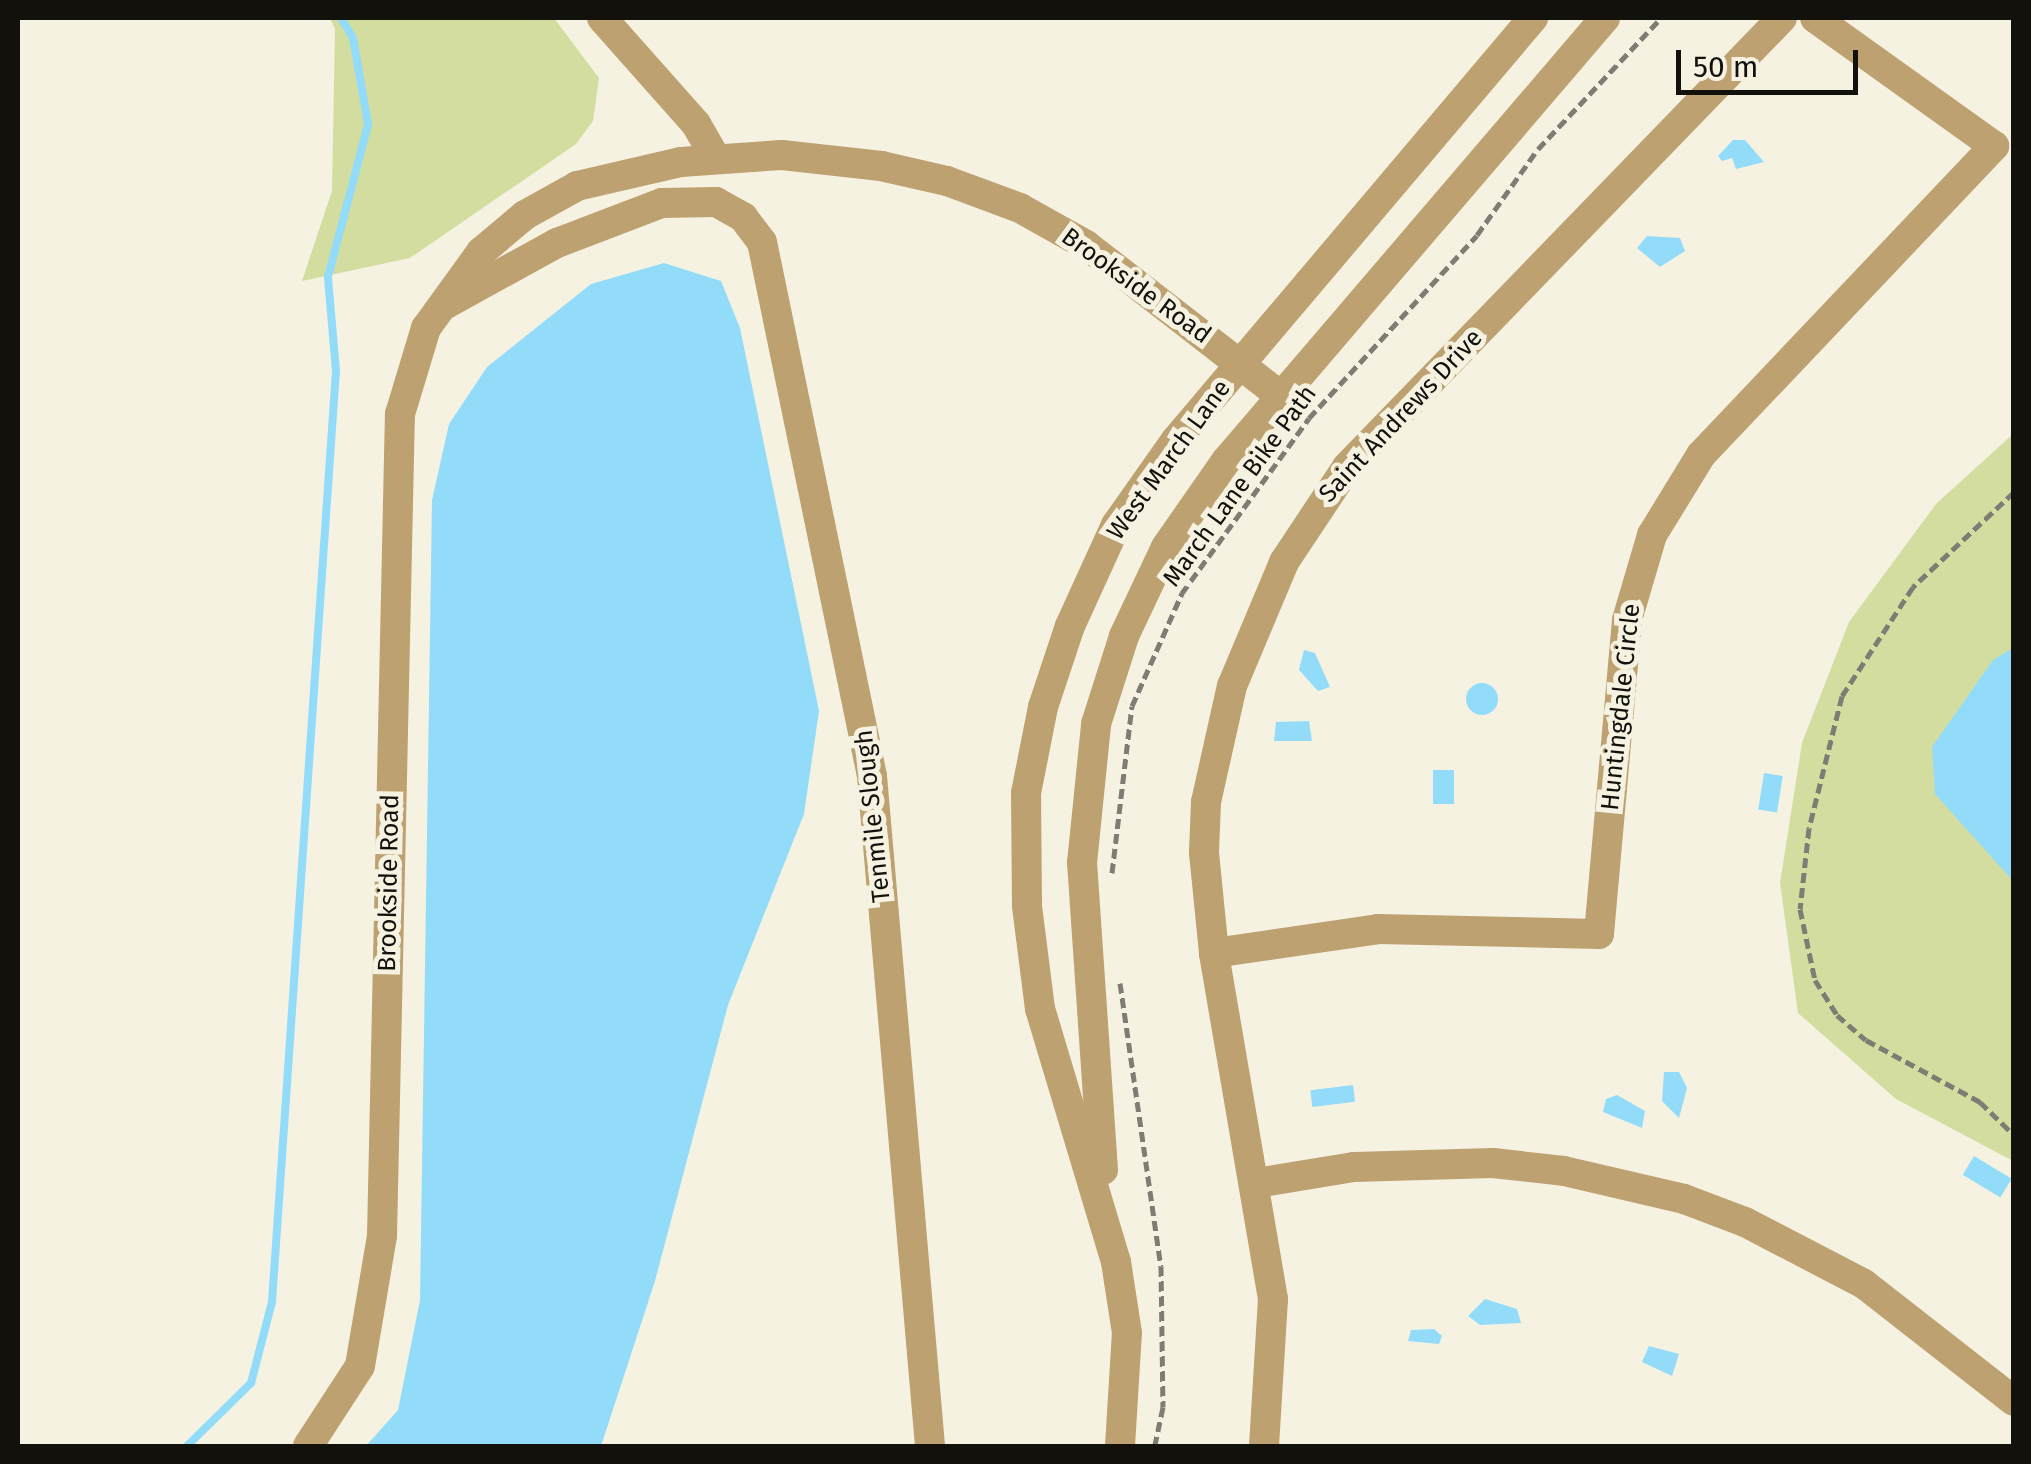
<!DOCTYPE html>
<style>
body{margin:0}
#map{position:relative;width:2031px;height:1464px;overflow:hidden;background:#f5f2e2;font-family:"Fira Sans",sans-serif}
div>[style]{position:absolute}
.green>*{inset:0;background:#d3dda0}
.water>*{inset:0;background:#93dcf9;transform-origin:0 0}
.round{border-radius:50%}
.stream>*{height:8px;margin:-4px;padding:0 4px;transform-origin:4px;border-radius:4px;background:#93dcf9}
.path>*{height:5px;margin-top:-2.5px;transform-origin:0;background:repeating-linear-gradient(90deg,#7f7d73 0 10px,transparent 0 15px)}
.minor>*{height:30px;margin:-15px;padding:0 15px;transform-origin:15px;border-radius:15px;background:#bea170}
span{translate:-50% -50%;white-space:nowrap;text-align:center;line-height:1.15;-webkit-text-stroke:10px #f5f2e2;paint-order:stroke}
.street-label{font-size:25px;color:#12110c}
.frame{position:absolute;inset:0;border:20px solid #12110c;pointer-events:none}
.scale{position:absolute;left:1676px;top:50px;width:182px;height:45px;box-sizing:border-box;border:5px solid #12110c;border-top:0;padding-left:12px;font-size:30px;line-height:35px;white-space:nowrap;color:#12110c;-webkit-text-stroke:8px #f5f2e2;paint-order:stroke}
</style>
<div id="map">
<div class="green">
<i style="clip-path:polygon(330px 18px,554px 18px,599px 78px,593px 121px,576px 144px,410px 258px,302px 281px,332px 191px,335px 29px)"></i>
<i style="clip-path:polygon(2013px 434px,2013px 1161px,1896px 1099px,1798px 1013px,1780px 883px,1802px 743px,1849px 622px,1936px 504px)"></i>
</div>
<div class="water">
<i style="clip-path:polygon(1733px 140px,1745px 140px,1764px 162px,1736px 169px,1732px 158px,1722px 161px,1718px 156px)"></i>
<i style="clip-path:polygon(1647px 236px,1680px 238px,1685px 251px,1660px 267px,1637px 248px)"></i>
<i style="clip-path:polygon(664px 263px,721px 281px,740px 328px,819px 711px,804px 814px,728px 1005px,655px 1281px,601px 1446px,366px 1446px,398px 1410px,420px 1300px,432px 500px,449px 424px,487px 367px,591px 284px)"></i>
<i style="clip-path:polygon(2013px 648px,2013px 881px,1935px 794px,1932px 747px,1993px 660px)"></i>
<i style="clip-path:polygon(1304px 650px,1315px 653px,1330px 687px,1318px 691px,1299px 670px)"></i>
<i class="round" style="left:1466px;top:683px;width:32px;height:32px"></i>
<i style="clip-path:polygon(1309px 721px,1312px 741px,1274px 741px,1276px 722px)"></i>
<i style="left:1433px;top:770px;width:21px;height:34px"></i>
<i style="left:1764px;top:773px;width:19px;height:37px;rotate:9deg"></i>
<i style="clip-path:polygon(1664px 1072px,1679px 1072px,1687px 1088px,1679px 1118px,1662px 1101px)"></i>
<i style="left:1353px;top:1085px;width:17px;height:43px;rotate:83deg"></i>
<i style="clip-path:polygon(1617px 1095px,1645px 1111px,1642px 1128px,1603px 1112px,1606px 1099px)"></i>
<i style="left:1974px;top:1156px;width:44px;height:22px;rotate:31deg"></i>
<i style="clip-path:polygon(1485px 1299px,1517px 1309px,1521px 1323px,1480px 1325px,1468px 1316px)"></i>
<i style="clip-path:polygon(1434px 1329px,1442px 1336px,1439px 1344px,1408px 1341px,1411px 1330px)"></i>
<i style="clip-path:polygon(1649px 1346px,1679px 1354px,1672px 1376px,1642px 1362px)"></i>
</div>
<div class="stream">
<i style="left:187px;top:1446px;width:90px;rotate:-44.5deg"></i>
<i style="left:251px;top:1383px;width:84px;rotate:-75.5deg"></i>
<i style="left:272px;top:1302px;width:933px;rotate:-86.07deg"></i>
<i style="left:336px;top:371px;width:94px;rotate:-94.9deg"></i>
<i style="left:328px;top:277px;width:158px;rotate:-75.3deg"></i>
<i style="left:368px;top:124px;width:87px;rotate:-99.9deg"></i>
<i style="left:353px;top:38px;width:23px;rotate:-121deg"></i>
</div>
<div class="path">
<i style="left:2014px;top:492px;width:139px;rotate:136.8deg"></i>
<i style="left:1913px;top:587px;width:130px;rotate:123.1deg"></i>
<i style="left:1842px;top:696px;width:136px;rotate:104deg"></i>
<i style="left:1809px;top:828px;width:81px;rotate:96.3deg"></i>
<i style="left:1800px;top:909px;width:73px;rotate:78.1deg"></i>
<i style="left:1815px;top:980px;width:41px;rotate:57.8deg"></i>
<i style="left:1837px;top:1015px;width:38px;rotate:41deg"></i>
<i style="left:1866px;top:1040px;width:130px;rotate:28.5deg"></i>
<i style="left:1980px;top:1102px;width:47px;rotate:44.1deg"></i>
<i style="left:1112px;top:873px;width:168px;rotate:-83.2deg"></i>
<i style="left:1132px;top:706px;width:124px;rotate:-66.1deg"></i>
<i style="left:1182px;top:593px;width:216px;rotate:-54deg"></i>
<i style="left:1309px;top:418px;width:248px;rotate:-47.4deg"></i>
<i style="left:1477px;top:235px;width:105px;rotate:-54.7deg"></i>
<i style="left:1538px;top:149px;width:180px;rotate:-46.8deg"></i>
<i style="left:1120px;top:983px;width:286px;rotate:81.8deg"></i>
<i style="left:1161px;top:1266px;width:141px;rotate:89.2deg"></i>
<i style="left:1163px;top:1407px;width:40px;rotate:102deg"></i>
</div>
<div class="minor">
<i style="left:602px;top:18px;width:142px;rotate:48.4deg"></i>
<i style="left:696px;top:124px;width:39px;rotate:60deg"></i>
<i style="left:444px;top:305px;width:129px;rotate:-28.8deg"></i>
<i style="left:557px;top:243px;width:112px;rotate:-20.9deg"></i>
<i style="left:662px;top:203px;width:54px;rotate:-1.1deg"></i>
<i style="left:716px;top:202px;width:31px;rotate:29deg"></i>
<i style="left:743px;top:217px;width:31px;rotate:53deg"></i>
<i style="left:762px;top:242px;width:545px;rotate:78.36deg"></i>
<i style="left:872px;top:776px;width:673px;rotate:85.05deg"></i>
<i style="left:1214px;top:953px;width:166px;rotate:-8.3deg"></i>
<i style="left:1378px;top:929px;width:221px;rotate:1.3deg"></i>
<i style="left:1599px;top:934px;width:315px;rotate:-84.9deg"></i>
<i style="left:1627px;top:620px;width:89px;rotate:-73.6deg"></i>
<i style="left:1652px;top:535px;width:94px;rotate:-58.5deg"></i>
<i style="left:1701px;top:455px;width:426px;rotate:-46.5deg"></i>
<i style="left:1994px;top:146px;width:220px;rotate:-144.4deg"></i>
<i style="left:1103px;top:1170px;width:308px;rotate:-93.9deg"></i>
<i style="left:1082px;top:863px;width:140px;rotate:-84.2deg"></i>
<i style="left:1096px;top:724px;width:92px;rotate:-72.3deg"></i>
<i style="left:1124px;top:636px;width:98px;rotate:-64.7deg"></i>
<i style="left:1166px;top:547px;width:105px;rotate:-55.1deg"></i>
<i style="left:1226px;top:461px;width:583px;rotate:-49.45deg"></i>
<i style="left:1256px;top:1183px;width:99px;rotate:-9.3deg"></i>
<i style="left:1354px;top:1167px;width:139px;rotate:-1.6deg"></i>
<i style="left:1493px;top:1163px;width:71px;rotate:6.4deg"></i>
<i style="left:1564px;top:1171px;width:123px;rotate:13.1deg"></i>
<i style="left:1684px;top:1199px;width:65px;rotate:20.7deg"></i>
<i style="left:1745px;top:1222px;width:134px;rotate:27.5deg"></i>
<i style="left:1864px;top:1284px;width:190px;rotate:38deg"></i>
<i style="left:308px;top:1446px;width:95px;rotate:-57deg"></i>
<i style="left:360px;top:1366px;width:132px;rotate:-80.4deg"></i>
<i style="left:382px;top:1236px;width:822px;rotate:-88.75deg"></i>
<i style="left:400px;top:414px;width:90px;rotate:-73.2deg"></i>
<i style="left:426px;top:328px;width:94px;rotate:-54.1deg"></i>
<i style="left:481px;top:252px;width:57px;rotate:-40.1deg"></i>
<i style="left:525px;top:215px;width:60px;rotate:-29.1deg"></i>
<i style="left:577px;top:186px;width:107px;rotate:-13deg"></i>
<i style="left:681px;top:162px;width:101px;rotate:-4deg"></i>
<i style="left:782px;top:155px;width:100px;rotate:6.3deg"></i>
<i style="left:881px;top:166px;width:68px;rotate:12.8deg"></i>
<i style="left:947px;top:181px;width:78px;rotate:20.3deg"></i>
<i style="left:1020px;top:208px;width:76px;rotate:29.3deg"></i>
<i style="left:1086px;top:245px;width:247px;rotate:37.8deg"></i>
<i style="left:1120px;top:1446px;width:113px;rotate:-86.5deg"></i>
<i style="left:1127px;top:1333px;width:72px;rotate:-98.8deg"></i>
<i style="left:1116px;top:1262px;width:264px;rotate:-106.7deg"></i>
<i style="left:1040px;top:1009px;width:104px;rotate:-97.2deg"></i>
<i style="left:1027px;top:906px;width:113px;rotate:-90.5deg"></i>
<i style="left:1026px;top:793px;width:88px;rotate:-78.8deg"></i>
<i style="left:1043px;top:707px;width:85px;rotate:-71.6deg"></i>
<i style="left:1070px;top:626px;width:111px;rotate:-65.5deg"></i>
<i style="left:1116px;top:525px;width:104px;rotate:-54.8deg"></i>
<i style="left:1176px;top:440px;width:553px;rotate:-49.77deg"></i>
<i style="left:1264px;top:1446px;width:147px;rotate:-86.5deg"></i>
<i style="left:1273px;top:1299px;width:351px;rotate:-99.7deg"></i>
<i style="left:1214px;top:953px;width:101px;rotate:-95.7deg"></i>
<i style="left:1204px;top:852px;width:50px;rotate:-87.7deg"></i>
<i style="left:1206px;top:802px;width:119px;rotate:-77.4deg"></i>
<i style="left:1232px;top:686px;width:134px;rotate:-67.2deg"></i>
<i style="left:1284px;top:562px;width:114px;rotate:-56.4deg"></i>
<i style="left:1347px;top:467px;width:625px;rotate:-45.91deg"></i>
</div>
<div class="street-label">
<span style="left:1136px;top:286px;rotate:36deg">Brookside Road</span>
<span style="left:1401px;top:416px;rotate:-47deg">Saint Andrews Drive</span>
<span style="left:1169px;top:460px;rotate:-54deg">West March Lane</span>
<span style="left:1240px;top:486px;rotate:-54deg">March Lane Bike Path</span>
<span style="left:1621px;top:707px;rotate:-84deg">Huntingdale Circle</span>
<span style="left:873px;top:816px;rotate:-96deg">Tenmile Slough</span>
<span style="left:389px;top:883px;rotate:-89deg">Brookside Road</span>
</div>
<div class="frame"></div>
<div class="scale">50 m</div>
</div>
